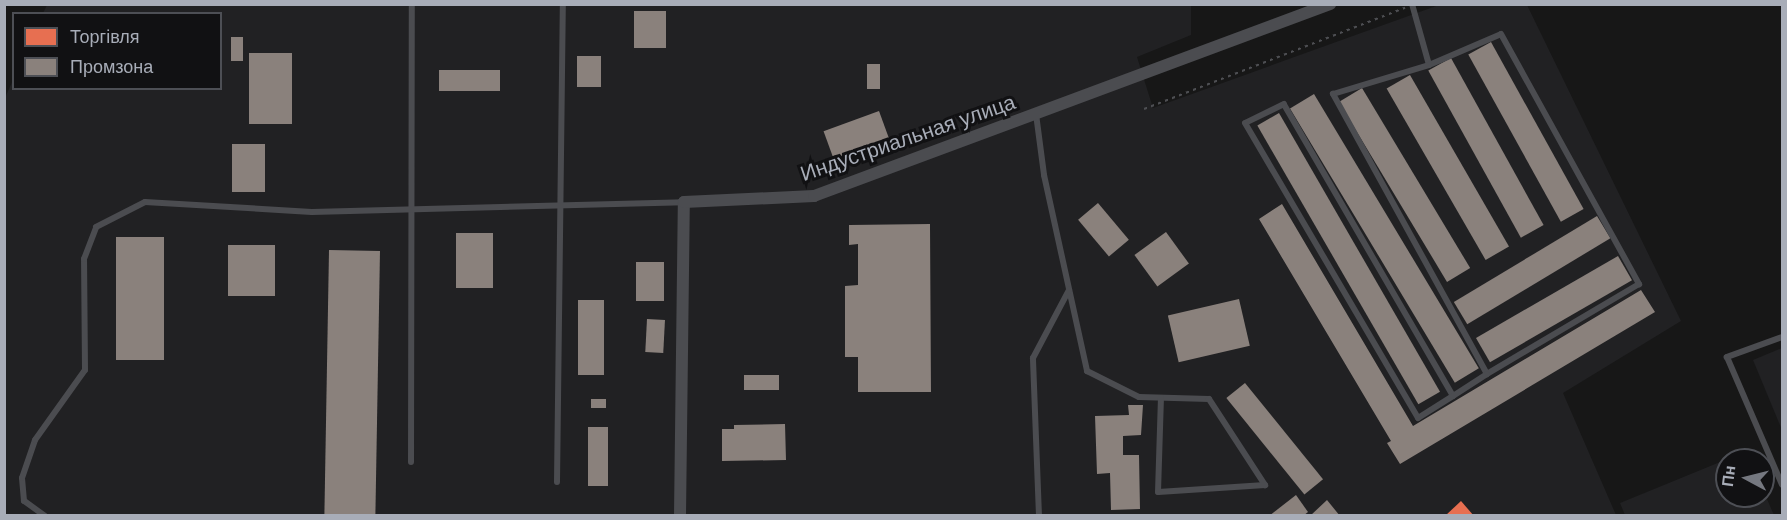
<!DOCTYPE html>
<meta charset="utf-8">
<style>
body{margin:0}
#map{position:relative;width:1787px;height:520px;overflow:hidden;background:#171717;font-family:"DM Sans",sans-serif}
div>[style]{position:absolute}
.built>*{inset:0;background:#212123}
.shops>*{inset:0;background:#e76f51}
.industry>*{inset:0;background:#8a817c;transform-origin:0 0}
.path>*{height:2px;margin-top:-1px;transform-origin:0;background:repeating-linear-gradient(90deg,#4d4e52 0 3px,transparent 0 7.5px)}
.lane>*{height:6px;margin:-3px;padding:0 3px;transform-origin:3px;border-radius:3px;background:#4b4c50}
.street>*{height:12px;margin:-6px;padding:0 6px;transform-origin:6px;border-radius:6px;background:#4b4c50}
span{translate:-50% -50%;white-space:nowrap;text-align:center;line-height:1.15;-webkit-text-stroke:6px #111113;paint-order:stroke}
.street-label{font-size:21px;color:#a8adb8}
.frame{position:absolute;inset:0;border:6px solid #a8adb8;pointer-events:none}
.legend{position:absolute;left:12px;top:12px;width:210px;height:78px;box-sizing:border-box;background:#111113;border:2px solid #4d4f55;margin:0;padding:8px 10px;list-style:none;font-size:18px;color:#a8adb8}
.legend li{display:flex;align-items:center;gap:12px;height:30px}
.legend b{width:30px;border:2px solid #4d4f55}
.north{position:absolute;left:1715px;top:448px;width:60px;height:60px;box-sizing:border-box;background:#111113;border:2px solid #4d4f55;border-radius:50%;rotate:277deg;font-size:16px;font-weight:700;line-height:24px;text-align:center;color:#a8adb8}
.north::after{content:'';display:block;margin:auto;width:21px;height:27px;background:#757880;clip-path:polygon(50% 0,100% 100%,50% 72%,0 100%)}
</style>
<div id="map">
<div class="built">
<i style="clip-path:polygon(47px 5px,1191px 5px,1191px 35px,1137px 57px,1153px 108px,1439px 5px,1527px 5px,1681px 321px,1563px 393px,1616px 515px,6px 516px,4px 100px,13px 80px,14px 88px,220px 88px,220px 14px,43px 13px)"></i>
<i style="clip-path:polygon(1782px 348px,1782px 430px,1753px 360px)"></i>
<i style="clip-path:polygon(1747px 451px,1751px 460px,1727px 460px,1727px 496px,1763px 496px,1763px 490px,1774px 515px,1625px 515px,1620px 503px)"></i>
</div>
<div class="shops">
<i style="clip-path:polygon(1461px 501px,1474px 516px,1445px 516px)"></i>
</div>
<div class="industry">
<i style="left:634px;top:11px;width:32px;height:37px"></i>
<i style="left:231px;top:37px;width:12px;height:24px"></i>
<i style="left:1491px;top:42px;width:191px;height:26px;rotate:61deg"></i>
<i style="left:249px;top:53px;width:43px;height:71px"></i>
<i style="left:577px;top:56px;width:24px;height:31px"></i>
<i style="left:1451px;top:58px;width:191px;height:26px;rotate:61deg"></i>
<i style="left:867px;top:64px;width:13px;height:25px"></i>
<i style="left:439px;top:70px;width:61px;height:21px"></i>
<i style="left:1410px;top:75px;width:198px;height:27px;rotate:60deg"></i>
<i style="left:1362px;top:88px;width:210px;height:27px;rotate:59deg"></i>
<i style="left:1314px;top:94px;width:320px;height:28px;rotate:59deg"></i>
<i style="left:879px;top:111px;width:37px;height:59px;rotate:70deg"></i>
<i style="left:1279px;top:113px;width:322px;height:25px;rotate:60deg"></i>
<i style="left:232px;top:144px;width:33px;height:48px"></i>
<i style="left:1098px;top:203px;width:48px;height:26px;rotate:50deg"></i>
<i style="clip-path:polygon(1282px 204px,1413px 426px,1641px 290px,1655px 312px,1400px 464px,1387px 443px,1391px 441px,1259px 219px)"></i>
<i style="left:1597px;top:216px;width:26px;height:167px;rotate:59deg"></i>
<i style="clip-path:polygon(930px 224px,931px 392px,858px 392px,858px 357px,845px 357px,845px 286px,858px 285px,858px 244px,849px 245px,849px 225px)"></i>
<i style="left:1166px;top:232px;width:39px;height:39px;rotate:54deg"></i>
<i style="left:456px;top:233px;width:37px;height:55px"></i>
<i style="left:116px;top:237px;width:48px;height:123px"></i>
<i style="left:228px;top:245px;width:47px;height:51px"></i>
<i style="left:329px;top:250px;width:51px;height:266px;rotate:1deg"></i>
<i style="left:1618px;top:256px;width:28px;height:164px;rotate:60deg"></i>
<i style="left:636px;top:262px;width:28px;height:39px"></i>
<i style="left:1239px;top:299px;width:48px;height:73px;rotate:77deg"></i>
<i style="left:578px;top:300px;width:26px;height:75px"></i>
<i style="left:647px;top:319px;width:18px;height:33px;rotate:3deg"></i>
<i style="left:744px;top:375px;width:35px;height:15px"></i>
<i style="left:1245px;top:383px;width:124px;height:24px;rotate:51deg"></i>
<i style="left:591px;top:399px;width:15px;height:9px"></i>
<i style="clip-path:polygon(1128px 405px,1143px 405px,1141px 435px,1123px 436px,1123px 455px,1139px 455px,1140px 509px,1111px 510px,1110px 473px,1097px 474px,1095px 416px,1129px 415px)"></i>
<i style="clip-path:polygon(785px 424px,786px 460px,722px 461px,722px 429px,734px 429px,734px 425px)"></i>
<i style="left:588px;top:427px;width:20px;height:59px"></i>
<i style="clip-path:polygon(1296px 495px,1308px 512px,1303px 516px,1269px 516px)"></i>
<i style="clip-path:polygon(1327px 500px,1340px 516px,1310px 516px)"></i>
</div>
<div class="path">
<i style="left:1144px;top:109px;width:280px;rotate:-21.2deg"></i>
</div>
<div class="lane">
<i style="left:1412px;top:4px;width:63px;rotate:74.4deg"></i>
<i style="left:1501px;top:34px;width:286px;rotate:61.1deg"></i>
<i style="left:1639px;top:284px;width:177px;rotate:149.4deg"></i>
<i style="left:1487px;top:374px;width:320px;rotate:-118.8deg"></i>
<i style="left:1333px;top:94px;width:100px;rotate:-16.8deg"></i>
<i style="left:1429px;top:65px;width:78px;rotate:-23.3deg"></i>
<i style="left:1036px;top:114px;width:62px;rotate:82.5deg"></i>
<i style="left:1044px;top:175px;width:201px;rotate:77.6deg"></i>
<i style="left:1087px;top:371px;width:58px;rotate:26.6deg"></i>
<i style="left:1139px;top:397px;width:70px;rotate:1.6deg"></i>
<i style="left:1209px;top:399px;width:103px;rotate:56.9deg"></i>
<i style="left:1265px;top:485px;width:107px;rotate:176.3deg"></i>
<i style="left:1158px;top:492px;width:94px;rotate:-88.2deg"></i>
<i style="left:1782px;top:337px;width:59px;rotate:160deg"></i>
<i style="left:1727px;top:357px;width:139px;rotate:66.7deg"></i>
<i style="left:1453px;top:396px;width:337px;rotate:-120.1deg"></i>
<i style="left:1284px;top:104px;width:43px;rotate:154deg"></i>
<i style="left:1245px;top:123px;width:342px;rotate:59.6deg"></i>
<i style="left:1418px;top:418px;width:41px;rotate:-32.2deg"></i>
<i style="left:1453px;top:396px;width:40px;rotate:-32.9deg"></i>
<i style="left:411px;top:462px;width:458px;rotate:-89.9deg"></i>
<i style="left:557px;top:482px;width:478px;rotate:-89.3deg"></i>
<i style="left:45px;top:516px;width:26px;rotate:-144deg"></i>
<i style="left:24px;top:501px;width:23px;rotate:-95deg"></i>
<i style="left:22px;top:478px;width:40px;rotate:-71.1deg"></i>
<i style="left:35px;top:440px;width:86px;rotate:-54.5deg"></i>
<i style="left:85px;top:370px;width:111px;rotate:-90.5deg"></i>
<i style="left:84px;top:259px;width:34px;rotate:-69deg"></i>
<i style="left:96px;top:227px;width:55px;rotate:-27deg"></i>
<i style="left:145px;top:202px;width:167px;rotate:3.4deg"></i>
<i style="left:312px;top:212px;width:372px;rotate:-1.5deg"></i>
<i style="left:1039px;top:516px;width:158px;rotate:-92.2deg"></i>
<i style="left:1033px;top:358px;width:77px;rotate:-62.1deg"></i>
</div>
<div class="street">
<i style="left:680px;top:516px;width:314px;rotate:-89.3deg"></i>
<i style="left:684px;top:202px;width:130px;rotate:-2.6deg"></i>
<i style="left:814px;top:196px;width:551px;rotate:-20.41deg"></i>
</div>
<div class="street-label">
<span style="left:908px;top:138px;rotate:-19deg">Индустриальная улица</span>
</div>
<div class="frame"></div>
<ul class="legend">
<li><b style="height:16px;background:#e76f51"></b>Торгівля</li>
<li><b style="height:16px;background:#8a817c"></b>Промзона</li>
</ul>
<div class="north">Пн</div>
</div>
